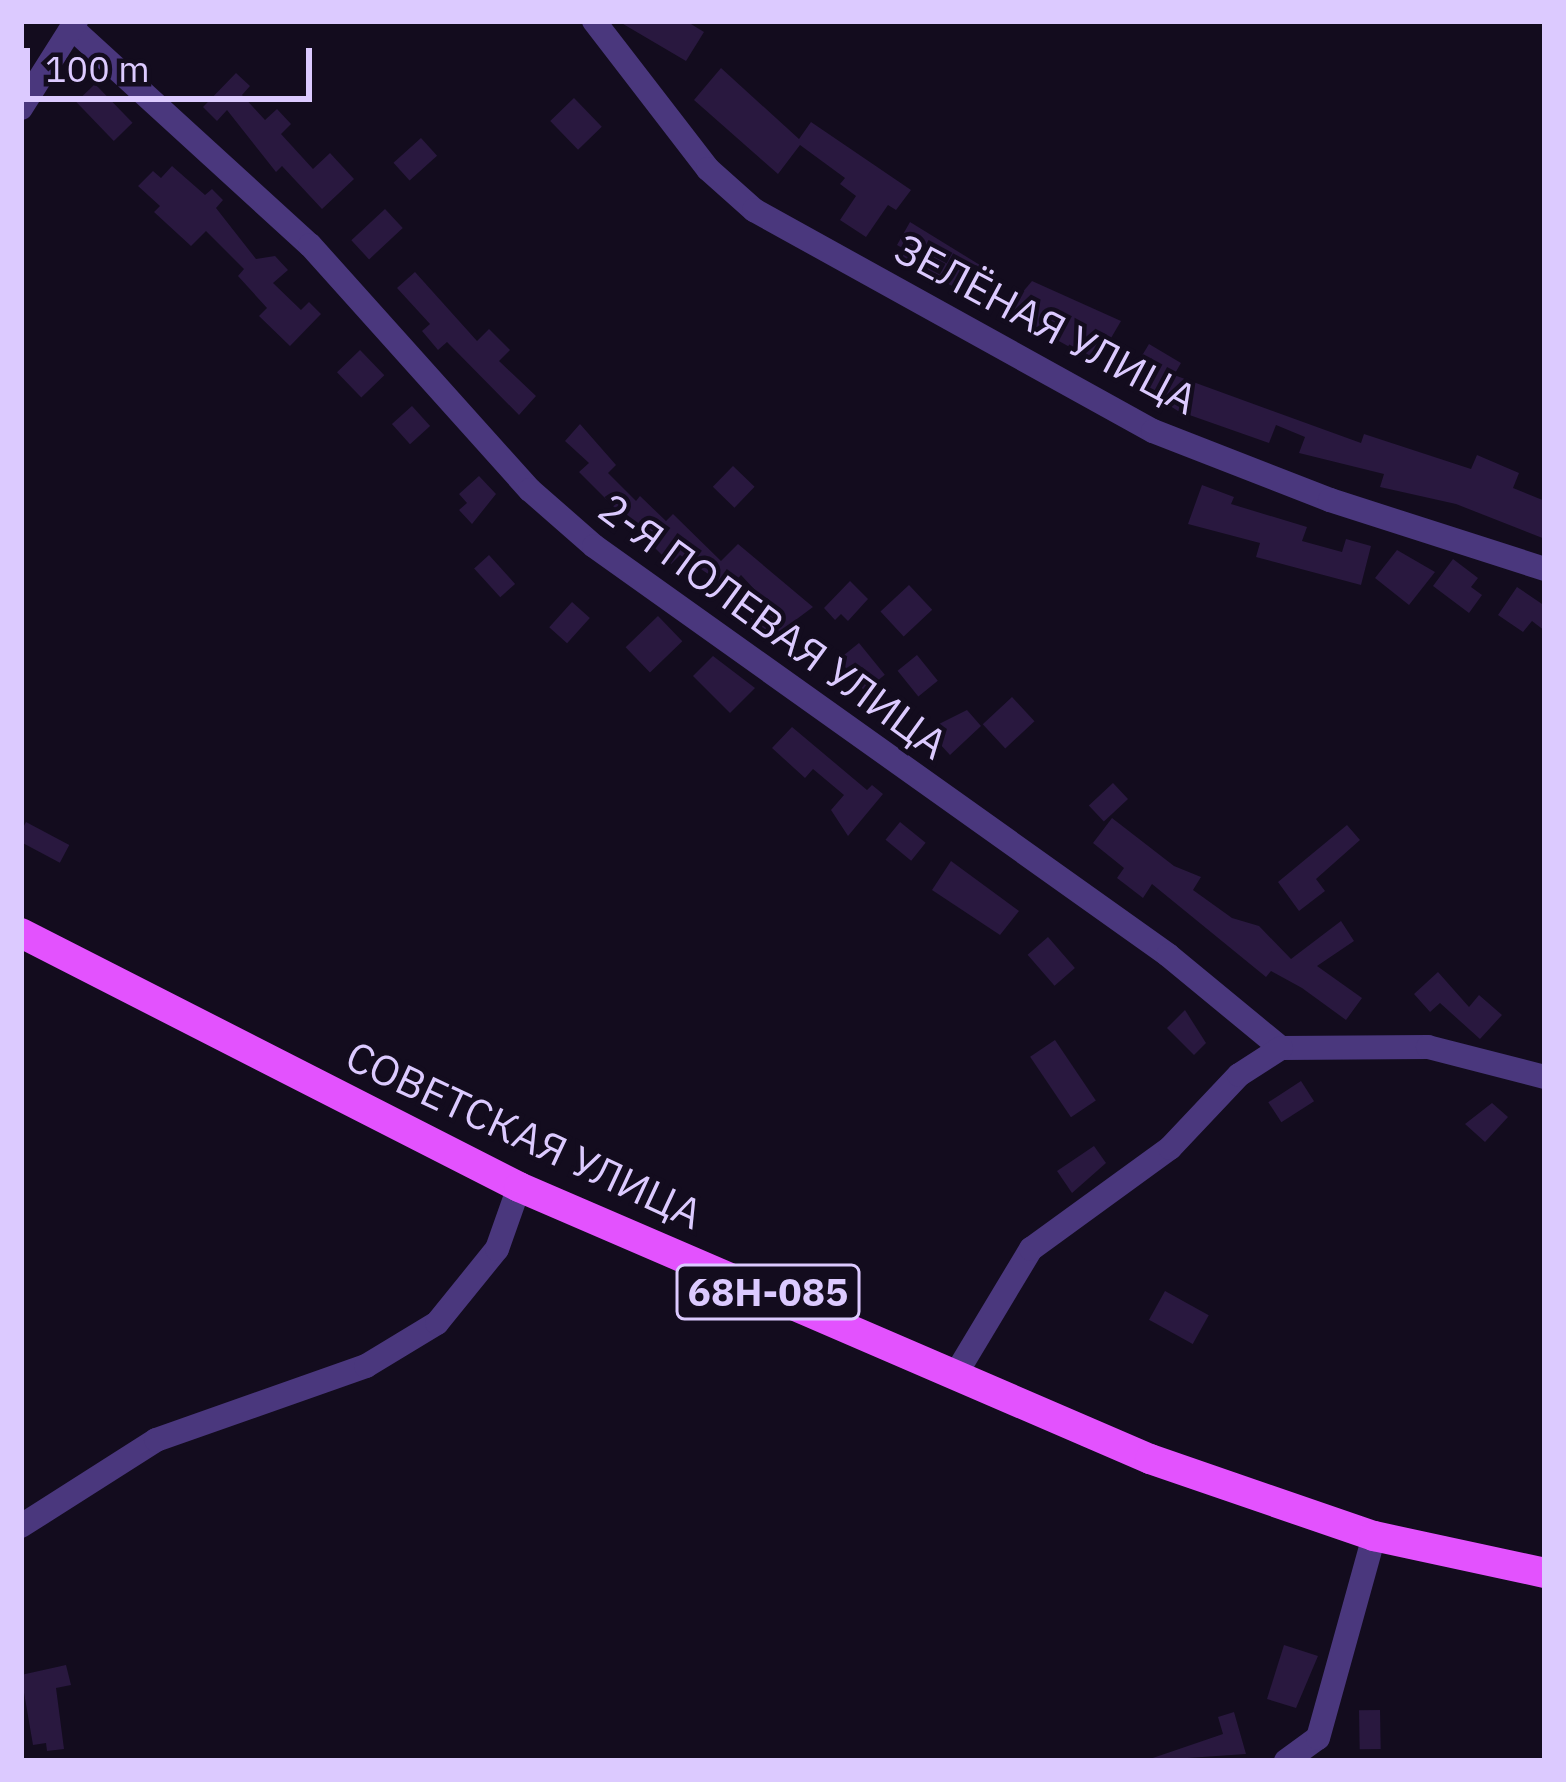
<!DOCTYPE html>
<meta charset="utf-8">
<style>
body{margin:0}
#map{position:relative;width:1566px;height:1782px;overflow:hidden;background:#130c1e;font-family:"IBM Plex Sans",sans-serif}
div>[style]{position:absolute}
.building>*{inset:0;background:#29183f;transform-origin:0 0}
.street>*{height:24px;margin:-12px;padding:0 12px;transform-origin:12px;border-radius:12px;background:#4a377d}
.primary>*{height:30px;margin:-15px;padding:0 15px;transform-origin:15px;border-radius:15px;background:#e352fe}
span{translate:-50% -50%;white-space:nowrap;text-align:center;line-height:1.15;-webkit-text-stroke:9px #130c1e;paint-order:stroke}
.shield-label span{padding:3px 9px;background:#130c1e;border:3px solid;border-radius:9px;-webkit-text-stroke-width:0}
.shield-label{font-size:39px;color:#dccaff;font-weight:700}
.street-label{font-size:42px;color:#dccaff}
.frame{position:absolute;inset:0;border:24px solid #dccaff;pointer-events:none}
.scale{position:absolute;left:24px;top:48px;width:288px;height:54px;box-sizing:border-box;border:6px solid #dccaff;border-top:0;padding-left:15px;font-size:36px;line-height:42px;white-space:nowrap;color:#dccaff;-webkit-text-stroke:9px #130c1e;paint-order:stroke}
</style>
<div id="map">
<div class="building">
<i style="clip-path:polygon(618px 21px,686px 21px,704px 32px,686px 61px)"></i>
<i style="clip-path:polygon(721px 68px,799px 139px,811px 122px,911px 190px,896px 210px,888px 205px,866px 237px,840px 220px,856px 196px,840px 184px,845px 178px,800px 145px,778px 174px,694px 100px)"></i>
<i style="clip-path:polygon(236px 73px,250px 86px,242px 95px,265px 120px,277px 109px,291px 124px,281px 134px,313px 169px,330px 153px,354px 179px,322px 209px,282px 166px,276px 172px,227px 110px,217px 121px,203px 107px)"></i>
<i style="left:95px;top:84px;width:54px;height:26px;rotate:46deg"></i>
<i style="left:574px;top:98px;width:40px;height:33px;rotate:46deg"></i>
<i style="left:421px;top:138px;width:24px;height:37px;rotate:48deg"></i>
<i style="clip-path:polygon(172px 166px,205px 195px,212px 189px,223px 200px,216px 208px,256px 259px,275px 256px,288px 270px,273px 283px,301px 310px,309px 302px,321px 314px,290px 346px,259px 316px,267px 308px,238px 276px,244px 269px,206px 231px,191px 246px,154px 212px,160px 206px,138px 186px,153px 171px,161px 178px)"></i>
<i style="left:385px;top:209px;width:26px;height:46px;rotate:47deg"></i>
<i style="clip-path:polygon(910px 222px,988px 270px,971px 296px,901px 259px,906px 250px,897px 245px)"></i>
<i style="clip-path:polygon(415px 272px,477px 341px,489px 329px,510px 350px,499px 361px,536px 396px,519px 415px,447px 342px,438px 350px,422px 331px,430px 324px,397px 288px)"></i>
<i style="clip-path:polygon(1032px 281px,1121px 321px,1097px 362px,1006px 312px)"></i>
<i style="clip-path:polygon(1149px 344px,1181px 363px,1174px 375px,1361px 443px,1364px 434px,1471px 469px,1477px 455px,1519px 473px,1513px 488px,1545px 501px,1545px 539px,1456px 504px,1380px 487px,1384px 474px,1299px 453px,1305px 437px,1276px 425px,1269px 443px,1178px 411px,1128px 379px)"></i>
<i style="left:360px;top:350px;width:35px;height:32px;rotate:46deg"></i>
<i style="left:412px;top:406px;width:27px;height:27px;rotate:48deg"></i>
<i style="clip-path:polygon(580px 424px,616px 465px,608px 473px,636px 501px,640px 496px,666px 521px,673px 514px,721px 561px,738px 544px,813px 607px,778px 633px,770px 625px,760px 634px,748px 621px,767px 603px,741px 575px,729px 588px,680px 555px,671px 564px,579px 472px,589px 463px,565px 441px)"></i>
<i style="left:733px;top:466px;width:30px;height:29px;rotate:44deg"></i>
<i style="clip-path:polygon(479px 476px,496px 494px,472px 524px,459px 510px,467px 503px,459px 494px)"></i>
<i style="clip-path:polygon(1202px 485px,1234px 497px,1231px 504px,1307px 527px,1302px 541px,1342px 552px,1346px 539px,1371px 546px,1361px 585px,1256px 557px,1260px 543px,1188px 524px)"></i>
<i style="clip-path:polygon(1397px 550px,1435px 572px,1409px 605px,1375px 578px)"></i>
<i style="left:489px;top:555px;width:39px;height:20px;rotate:48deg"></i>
<i style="clip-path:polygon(1453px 559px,1478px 578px,1471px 587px,1482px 595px,1469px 613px,1433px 586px)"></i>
<i style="clip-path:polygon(850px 581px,868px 599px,848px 621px,841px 614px,835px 620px,824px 608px)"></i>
<i style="left:909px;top:585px;width:34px;height:39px;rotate:47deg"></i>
<i style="clip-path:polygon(1517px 587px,1545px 606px,1545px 631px,1532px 621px,1523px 632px,1498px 615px)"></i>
<i style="left:572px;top:602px;width:24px;height:34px;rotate:42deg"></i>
<i style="left:658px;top:616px;width:35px;height:45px;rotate:46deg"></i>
<i style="left:859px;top:643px;width:41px;height:26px;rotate:51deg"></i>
<i style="left:917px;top:655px;width:33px;height:25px;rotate:51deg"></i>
<i style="clip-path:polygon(713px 656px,755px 688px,730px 713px,693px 676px)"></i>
<i style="left:1012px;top:697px;width:33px;height:40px;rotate:47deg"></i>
<i style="clip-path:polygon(967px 710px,981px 726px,950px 755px,927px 730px)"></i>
<i style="clip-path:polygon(792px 727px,867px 790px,872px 785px,883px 794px,848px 836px,831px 810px,844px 795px,813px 769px,805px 778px,772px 748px)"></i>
<i style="left:1113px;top:783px;width:22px;height:33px;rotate:47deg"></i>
<i style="clip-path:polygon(1112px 818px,1174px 866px,1201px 877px,1193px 890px,1232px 918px,1259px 926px,1291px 959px,1341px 921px,1354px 941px,1317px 966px,1362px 998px,1346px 1020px,1302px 988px,1271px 971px,1266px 977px,1152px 884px,1143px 898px,1117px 878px,1124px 868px,1093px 843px)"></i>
<i style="left:26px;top:822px;width:49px;height:20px;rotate:28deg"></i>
<i style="left:900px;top:822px;width:33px;height:23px;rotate:39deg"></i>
<i style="clip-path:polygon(1347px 825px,1360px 840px,1316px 879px,1325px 891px,1299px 911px,1278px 882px)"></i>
<i style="clip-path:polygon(951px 861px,1019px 911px,1000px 935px,932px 890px)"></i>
<i style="left:1048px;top:937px;width:41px;height:27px;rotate:49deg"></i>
<i style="clip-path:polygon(1438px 972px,1469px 1007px,1479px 995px,1502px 1015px,1480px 1039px,1440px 1003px,1430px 1012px,1414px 994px)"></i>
<i style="clip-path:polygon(1185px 1010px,1206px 1043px,1194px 1055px,1167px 1028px)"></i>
<i style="left:1055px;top:1040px;width:73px;height:30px;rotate:56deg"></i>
<i style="left:1301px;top:1081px;width:24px;height:39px;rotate:57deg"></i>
<i style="clip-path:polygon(1492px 1103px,1508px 1117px,1485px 1142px,1465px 1124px)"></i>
<i style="clip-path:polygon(1094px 1146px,1106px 1163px,1072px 1193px,1057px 1171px)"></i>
<i style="left:1165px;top:1291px;width:50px;height:33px;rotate:29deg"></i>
<i style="clip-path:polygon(1284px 1645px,1318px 1656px,1296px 1708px,1267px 1699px)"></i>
<i style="clip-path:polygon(66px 1665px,71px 1685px,56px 1688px,64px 1749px,47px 1751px,46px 1743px,33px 1745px,21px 1675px)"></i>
<i style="left:1380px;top:1710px;width:39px;height:21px;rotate:89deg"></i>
<i style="clip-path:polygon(1234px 1712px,1246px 1754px,1144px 1761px,1223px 1734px,1218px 1717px)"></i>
</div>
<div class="street">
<i style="left:594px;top:21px;width:187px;rotate:52.4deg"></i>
<i style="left:708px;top:169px;width:62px;rotate:41.7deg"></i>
<i style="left:754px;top:210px;width:456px;rotate:29deg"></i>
<i style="left:1153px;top:431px;width:190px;rotate:21.3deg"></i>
<i style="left:1330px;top:500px;width:226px;rotate:17.8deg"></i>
<i style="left:72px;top:28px;width:322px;rotate:42.4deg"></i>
<i style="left:310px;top:245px;width:329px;rotate:48.1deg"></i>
<i style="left:530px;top:490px;width:85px;rotate:41.2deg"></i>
<i style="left:594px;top:546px;width:705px;rotate:35.47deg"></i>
<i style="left:1168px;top:955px;width:146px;rotate:39.5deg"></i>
<i style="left:1281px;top:1048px;width:147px;rotate:-0.4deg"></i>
<i style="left:1428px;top:1047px;width:121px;rotate:14.4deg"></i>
<i style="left:21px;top:108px;width:103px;rotate:-57.7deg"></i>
<i style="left:957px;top:1372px;width:144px;rotate:-59deg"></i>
<i style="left:1031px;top:1249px;width:172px;rotate:-36deg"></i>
<i style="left:1170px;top:1148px;width:100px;rotate:-46.6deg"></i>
<i style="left:1239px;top:1075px;width:50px;rotate:-32.7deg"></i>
<i style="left:21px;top:1526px;width:160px;rotate:-32.5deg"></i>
<i style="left:156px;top:1440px;width:223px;rotate:-19.4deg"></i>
<i style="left:366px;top:1366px;width:83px;rotate:-31.2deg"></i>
<i style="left:437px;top:1323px;width:95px;rotate:-51deg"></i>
<i style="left:497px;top:1249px;width:66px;rotate:-70.5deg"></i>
<i style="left:1286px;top:1761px;width:39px;rotate:-36deg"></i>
<i style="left:1318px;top:1738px;width:210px;rotate:-74.5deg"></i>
</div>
<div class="primary">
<i style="left:21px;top:933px;width:559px;rotate:27.02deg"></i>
<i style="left:519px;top:1187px;width:687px;rotate:23.32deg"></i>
<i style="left:1150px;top:1459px;width:237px;rotate:19deg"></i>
<i style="left:1374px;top:1536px;width:175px;rotate:12.2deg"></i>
</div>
<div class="shield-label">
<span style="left:768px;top:1292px">68Н-085</span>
</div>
<div class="street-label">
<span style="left:1046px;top:324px;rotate:28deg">ЗЕЛЁНАЯ УЛИЦА</span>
<span style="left:773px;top:626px;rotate:36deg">2-Я ПОЛЕВАЯ УЛИЦА</span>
<span style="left:524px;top:1135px;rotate:25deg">СОВЕТСКАЯ УЛИЦА</span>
</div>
<div class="frame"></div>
<div class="scale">100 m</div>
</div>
